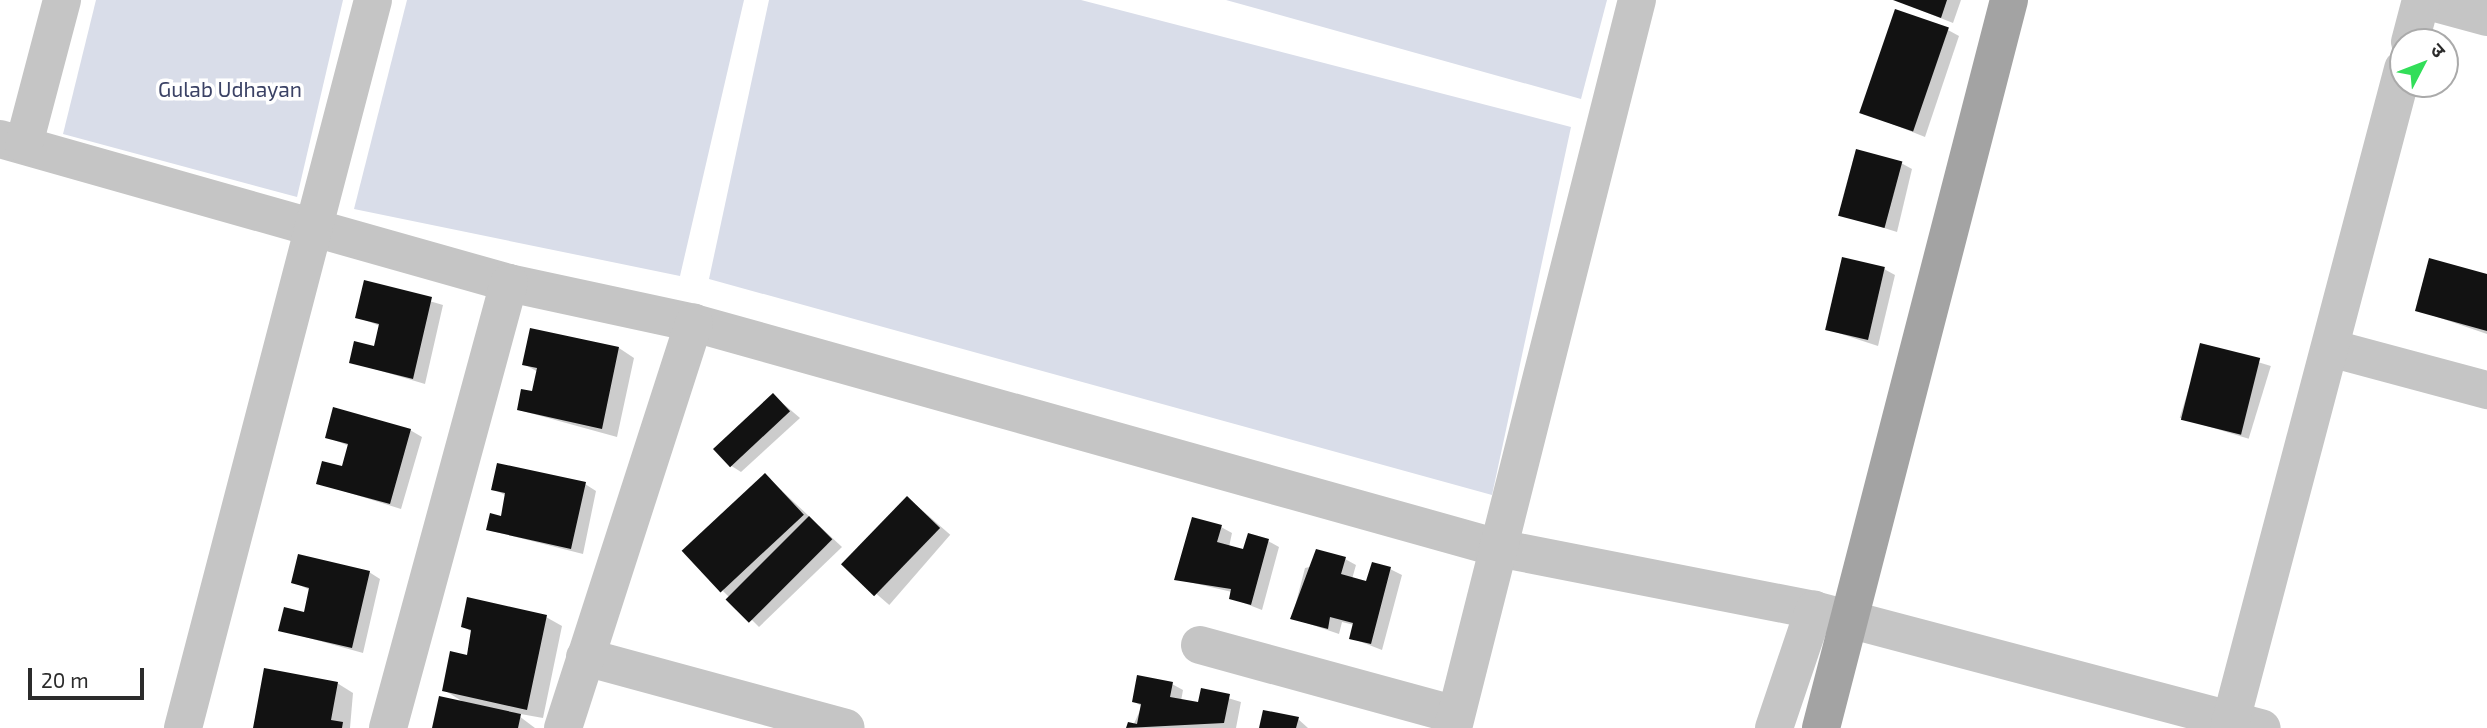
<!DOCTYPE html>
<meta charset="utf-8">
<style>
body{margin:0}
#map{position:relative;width:2487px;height:728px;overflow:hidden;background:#fff;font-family:"Exo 2","Noto Sans Devanagari",sans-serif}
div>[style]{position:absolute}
.green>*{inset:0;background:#d9dde9}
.shadow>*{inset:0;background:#0003;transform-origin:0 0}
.building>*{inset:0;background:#121212;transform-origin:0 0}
.minor>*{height:38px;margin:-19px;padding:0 19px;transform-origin:19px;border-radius:19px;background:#c5c5c5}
.major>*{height:38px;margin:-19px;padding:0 19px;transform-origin:19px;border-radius:19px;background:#a3a3a3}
span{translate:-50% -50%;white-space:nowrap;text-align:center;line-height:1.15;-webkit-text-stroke:7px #fff;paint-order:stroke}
.park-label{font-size:21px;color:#3b4265}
.north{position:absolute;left:2389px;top:28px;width:70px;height:70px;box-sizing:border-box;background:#fff;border:2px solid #aaa;border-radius:50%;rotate:48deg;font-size:19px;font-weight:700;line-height:28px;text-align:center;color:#2b2b2b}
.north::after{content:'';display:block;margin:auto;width:24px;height:32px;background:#32de59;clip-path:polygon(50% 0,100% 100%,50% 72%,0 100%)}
.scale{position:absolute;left:28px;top:668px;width:116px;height:32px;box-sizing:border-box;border:4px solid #2b2b2b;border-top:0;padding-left:9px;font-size:21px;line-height:24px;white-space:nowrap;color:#2b2b2b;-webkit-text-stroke:5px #fff;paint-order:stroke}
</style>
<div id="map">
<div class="green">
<i style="clip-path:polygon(96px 0,343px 0,297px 197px,63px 134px)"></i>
<i style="clip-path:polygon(407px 0,744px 0,680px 276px,354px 209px)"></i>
<i style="clip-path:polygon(769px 0,1081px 0,1571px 127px,1492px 495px,709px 279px)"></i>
<i style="clip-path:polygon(1226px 0,1607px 0,1581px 99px)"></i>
</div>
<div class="shadow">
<i style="clip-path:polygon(1895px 0,1961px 0,1953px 23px)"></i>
<i style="clip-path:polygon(1948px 30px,1959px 36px,1925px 137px,1862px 112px)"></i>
<i style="clip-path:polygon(1901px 163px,1912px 169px,1897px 232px,1842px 215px)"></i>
<i style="clip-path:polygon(1884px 269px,1895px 275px,1878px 346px,1826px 329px)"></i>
<i style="clip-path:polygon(2487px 276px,2487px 334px,2417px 310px)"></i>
<i style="clip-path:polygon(365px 282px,443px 305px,425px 384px,351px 362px,375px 348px,380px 326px,357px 317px)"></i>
<i style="left:2202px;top:345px;width:72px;height:76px;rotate:17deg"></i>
<i style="clip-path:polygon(619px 348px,634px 358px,617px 437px,519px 410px,533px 393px,538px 372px,524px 364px)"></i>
<i style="clip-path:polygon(773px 395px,800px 418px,741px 472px,730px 465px)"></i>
<i style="clip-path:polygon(410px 430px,422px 437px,401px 509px,318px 483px,343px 468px,349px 446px,327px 437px)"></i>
<i style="clip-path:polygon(765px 475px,842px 547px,759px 627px,723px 591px)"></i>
<i style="clip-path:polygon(585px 484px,596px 491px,583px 554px,488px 530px,502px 518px,507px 496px,493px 489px)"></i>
<i style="left:908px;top:498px;width:56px;height:93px;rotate:41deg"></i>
<i style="clip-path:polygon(1221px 527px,1232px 533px,1229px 547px,1244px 552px,1268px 541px,1279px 547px,1262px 610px,1231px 598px,1232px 592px,1176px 579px)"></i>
<i style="clip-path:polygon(1345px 559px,1356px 565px,1352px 579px,1367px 583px,1390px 569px,1402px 575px,1382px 650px,1351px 638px,1354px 625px,1342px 622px,1339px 634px,1292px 618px,1305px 568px)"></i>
<i style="clip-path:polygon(369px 572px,380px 579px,363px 653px,280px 630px,305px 614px,310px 590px,293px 582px)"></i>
<i style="clip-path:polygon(546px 617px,562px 626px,543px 718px,515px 713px,535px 728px,434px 728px,465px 703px,444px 690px,468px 657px,473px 632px,463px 627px)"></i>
<i style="clip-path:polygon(337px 683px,353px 693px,350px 728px,255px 728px)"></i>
<i style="clip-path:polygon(1172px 684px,1183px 690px,1181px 701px,1200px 705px,1202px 690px,1241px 702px,1236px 728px,1132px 728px,1142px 706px,1134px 702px)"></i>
<i style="clip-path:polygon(1298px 719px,1308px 728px,1261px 728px)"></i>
</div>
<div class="building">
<i style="clip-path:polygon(1893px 0,1947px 0,1941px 18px)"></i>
<i style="left:1895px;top:9px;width:57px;height:110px;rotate:19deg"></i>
<i style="left:1856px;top:149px;width:48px;height:69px;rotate:15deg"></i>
<i style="left:1842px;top:257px;width:44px;height:75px;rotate:13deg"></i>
<i style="clip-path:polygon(2429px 258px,2487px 274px,2487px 331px,2415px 311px)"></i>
<i style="clip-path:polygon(364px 280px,432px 297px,413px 379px,349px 363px,354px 341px,374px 346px,379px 324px,355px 318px)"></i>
<i style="clip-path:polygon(530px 328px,619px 347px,602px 429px,517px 410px,521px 389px,532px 391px,537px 368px,522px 365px)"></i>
<i style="left:2200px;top:343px;width:62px;height:79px;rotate:14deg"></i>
<i style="left:773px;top:393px;width:25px;height:82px;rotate:47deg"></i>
<i style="clip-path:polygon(333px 407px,411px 429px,390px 504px,316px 484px,322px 461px,342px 466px,348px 444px,325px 438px)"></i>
<i style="clip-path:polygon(497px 463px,586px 482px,571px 549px,486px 530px,490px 513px,501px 516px,505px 493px,491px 490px)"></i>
<i style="left:765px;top:473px;width:57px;height:114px;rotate:47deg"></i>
<i style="left:907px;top:496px;width:46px;height:95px;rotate:44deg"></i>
<i style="left:809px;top:516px;width:33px;height:118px;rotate:45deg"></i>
<i style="clip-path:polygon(1192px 517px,1222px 525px,1217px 542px,1243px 549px,1248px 533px,1269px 539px,1251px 605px,1229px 599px,1231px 589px,1174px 580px)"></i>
<i style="clip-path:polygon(1316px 549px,1346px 557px,1341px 574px,1366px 581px,1372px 562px,1391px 567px,1371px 644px,1349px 639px,1353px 623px,1330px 617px,1328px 629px,1290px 619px)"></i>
<i style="clip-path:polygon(298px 554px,370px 571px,352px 648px,278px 631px,284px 607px,304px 612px,309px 588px,291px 583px)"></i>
<i style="clip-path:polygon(467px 597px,547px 615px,527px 710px,442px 691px,450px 651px,467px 655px,471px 630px,461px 627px)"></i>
<i style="clip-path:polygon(264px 668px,338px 682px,331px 720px,343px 722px,342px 728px,253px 728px)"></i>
<i style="clip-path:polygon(1137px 675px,1173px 682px,1170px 697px,1198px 702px,1201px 688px,1230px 694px,1224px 723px,1126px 728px,1128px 722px,1137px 724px,1141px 704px,1132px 702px)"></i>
<i style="clip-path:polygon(439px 696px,521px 714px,518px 728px,432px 728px)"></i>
<i style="clip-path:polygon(1263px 710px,1299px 717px,1296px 728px,1259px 728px)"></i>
</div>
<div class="minor">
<i style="left:2424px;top:0;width:65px;rotate:15.1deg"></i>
<i style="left:2410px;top:42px;width:43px;rotate:-75.3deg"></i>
<i style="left:0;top:139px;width:529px;rotate:15.8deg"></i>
<i style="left:509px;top:283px;width:189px;rotate:12.2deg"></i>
<i style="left:694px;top:323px;width:835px;rotate:15.63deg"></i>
<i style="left:1498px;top:548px;width:322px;rotate:11.1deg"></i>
<i style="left:1814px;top:610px;width:463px;rotate:14.8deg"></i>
<i style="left:24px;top:144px;width:149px;rotate:-75.2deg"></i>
<i style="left:2330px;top:348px;width:163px;rotate:15deg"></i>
<i style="left:1200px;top:645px;width:265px;rotate:15.3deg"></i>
<i style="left:585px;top:657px;width:270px;rotate:15.2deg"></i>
<i style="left:183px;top:728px;width:752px;rotate:-75.37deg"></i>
<i style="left:388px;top:728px;width:461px;rotate:-74.8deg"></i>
<i style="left:563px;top:728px;width:426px;rotate:-72.1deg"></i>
<i style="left:1453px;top:728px;width:751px;rotate:-75.82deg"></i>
<i style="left:1774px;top:728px;width:125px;rotate:-71.3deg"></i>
<i style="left:2229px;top:728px;width:682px;rotate:-75.21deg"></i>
</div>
<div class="major">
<i style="left:1821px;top:728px;width:752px;rotate:-75.52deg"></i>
</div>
<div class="park-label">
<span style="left:230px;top:89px">Gulab Udhayan</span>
</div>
<div class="north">उ</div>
<div class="scale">20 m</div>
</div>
